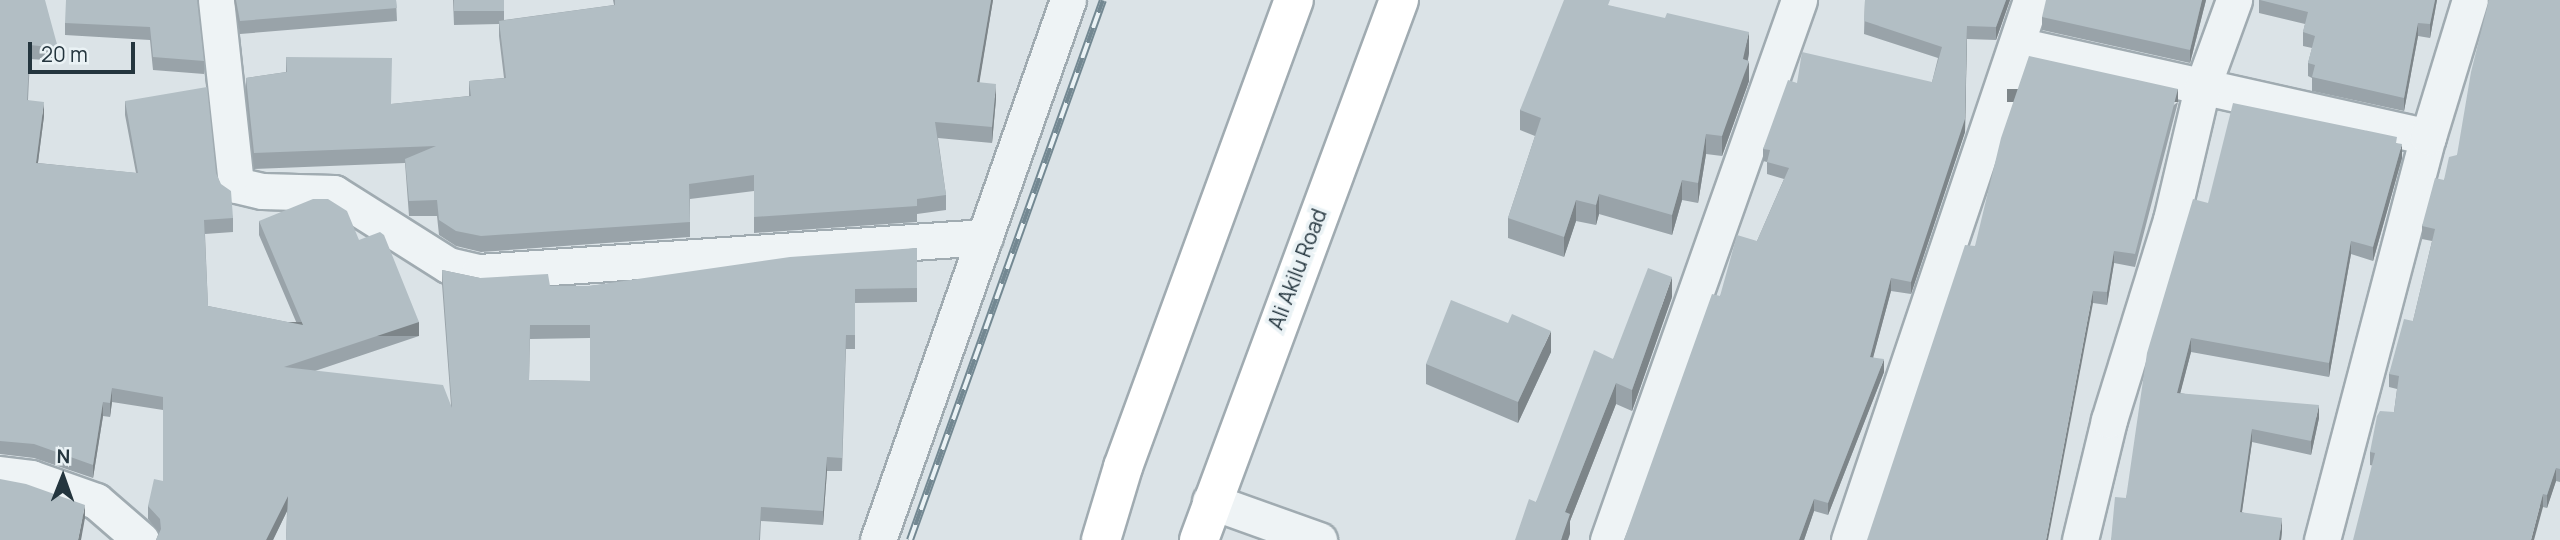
<!DOCTYPE html>
<style>
body{margin:0}
#map{position:relative;width:2560px;height:540px;overflow:hidden;background:#dbe3e7;font-family:Manrope,sans-serif}
div>[style]{position:absolute}
.roads{filter:drop-shadow(2px 0 #a0abb1) drop-shadow(-2px 0 #a0abb1) drop-shadow(0 2px #a0abb1) drop-shadow(0 -2px #a0abb1)}
.minor>*{height:35px;margin:-17.5px;padding:0 17.5px;transform-origin:17.5px;border-radius:17.5px;background:#eef3f5}
.primary>*{height:38px;margin:-19px;padding:0 19px;transform-origin:19px;border-radius:19px;background:#fff}
.rail>*{height:8px;margin-top:-4px;transform-origin:0;background:repeating-linear-gradient(90deg,#eaf2f5 0 16px,#738892 0 32px);box-sizing:border-box;border-block:2px solid #738892}
.wall>*{inset:0;background:#99a3a9}
.shaded-wall>*{inset:0;background:#7d8589;transform-origin:0 0}
.building>*{inset:0;background:#b2bec4;transform-origin:0 0}
span{translate:-50% -50%;white-space:nowrap;text-align:center;line-height:1.15;-webkit-text-stroke:7px #eaf2f5;paint-order:stroke}
.street-label{font-size:21px;color:#24353e}
.north{position:absolute;left:28px;top:442px;width:70px;height:70px;-webkit-text-stroke:5px #eaf2f5;paint-order:stroke;rotate:1deg;font-size:19px;font-weight:700;line-height:28px;text-align:center;color:#24353e}
.north::after{content:'';display:block;margin:auto;width:24px;height:32px;background:#24353e;clip-path:polygon(50% 0,100% 100%,50% 72%,0 100%)}
.scale{position:absolute;left:28px;top:42px;width:107px;height:32px;box-sizing:border-box;border:4px solid #24353e;border-top:0;padding-left:9px;font-size:21px;line-height:24px;white-space:nowrap;color:#24353e;-webkit-text-stroke:5px #eaf2f5;paint-order:stroke}
</style>
<div id="map">
<div class="roads">
<div class="minor">
<i style="left:216px;top:0;width:186px;rotate:83.8deg"></i>
<i style="left:236px;top:185px;width:27px;rotate:13deg"></i>
<i style="left:262px;top:191px;width:72px;rotate:1.6deg"></i>
<i style="left:334px;top:193px;width:135px;rotate:32.3deg"></i>
<i style="left:448px;top:265px;width:32px;rotate:13deg"></i>
<i style="left:479px;top:272px;width:507px;rotate:-3.96deg"></i>
<i style="left:2017px;top:45px;width:421px;rotate:12.6deg"></i>
<i style="left:0;top:474px;width:31px;rotate:7deg"></i>
<i style="left:31px;top:478px;width:69px;rotate:19.5deg"></i>
<i style="left:96px;top:501px;width:60px;rotate:40.9deg"></i>
<i style="left:1210px;top:501px;width:116px;rotate:19.7deg"></i>
<i style="left:878px;top:540px;width:572px;rotate:-70.62deg"></i>
<i style="left:1608px;top:540px;width:573px;rotate:-70.52deg"></i>
<i style="left:1849px;top:540px;width:570px;rotate:-71.37deg"></i>
<i style="left:2080px;top:540px;width:123px;rotate:-76.4deg"></i>
<i style="left:2109px;top:420px;width:209px;rotate:-72.8deg"></i>
<i style="left:2171px;top:220px;width:136px;rotate:-76.8deg"></i>
<i style="left:2202px;top:88px;width:94px;rotate:-70deg"></i>
<i style="left:2322px;top:540px;width:417px;rotate:-75.3deg"></i>
<i style="left:2428px;top:137px;width:143px;rotate:-73deg"></i>
</div>
<div class="primary">
<i style="left:1101px;top:540px;width:76px;rotate:-73.2deg"></i>
<i style="left:1123px;top:467px;width:497px;rotate:-69.9deg"></i>
<i style="left:1199px;top:540px;width:576px;rotate:-69.68deg"></i>
</div>
</div>
<div class="rail">
<i style="left:910px;top:540px;width:573px;rotate:-70.33deg"></i>
</div>
<div class="wall">
<i style="clip-path:polygon(evenodd,0 0,58px 48px,58px 61px,30px 59px,28px 100px,44px 116px,38px 163px,136px 173px,125px 115px,125px 101px,216px 173px,233px 218px,233px 232px,205px 234px,208px 306px,297px 324px,259px 235px,259px 221px,359px 240px,419px 336px,315px 371px,451px 405px,442px 284px,442px 270px,480px 278px,550px 286px,589px 286px,917px 248px,917px 302px,855px 303px,855px 349px,846px 349px,842px 471px,827px 471px,823px 525px,761px 521px,760px 540px,286px 540px,287px 511px,273px 540px,156px 540px,159px 532px,148px 519px,148px 506px,163px 481px,163px 410px,112px 402px,110px 417px,103px 416px,93px 478px,34px 458px,0 454px,0 0,590px 338px,590px 381px,529px 380px,530px 339px,590px 338px)"></i>
<i style="clip-path:polygon(197px 0,204px 61px,204px 74px,153px 70px,150px 40px,65px 35px,65px 23px)"></i>
<i style="clip-path:polygon(234px 0,396px 0,397px 21px,240px 34px)"></i>
<i style="clip-path:polygon(453px 0,504px 0,504px 20px,614px 5px,613px 0,993px 0,979px 82px,996px 99px,992px 143px,938px 138px,946px 195px,946px 210px,917px 214px,917px 222px,754px 233px,754px 191px,690px 199px,690px 237px,481px 252px,456px 246px,439px 235px,437px 216px,409px 216px,405px 163px,254px 169px,246px 94px,246px 78px,286px 72px,286px 57px,391px 104px,469px 96px,469px 81px,504px 78px,499px 36px,499px 24px,454px 25px)"></i>
<i style="clip-path:polygon(1865px 0,2010px 0,1996px 40px,1967px 39px,1965px 132px,1911px 294px,1891px 291px,1873px 357px,1884px 372px,1828px 515px,1814px 511px,1804px 540px,1624px 540px,1720px 296px,1757px 241px,1784px 179px,1767px 174px,1767px 162px,1763px 161px,1763px 149px,1797px 83px,1932px 82px,1938px 58px,1864px 34px)"></i>
<i style="clip-path:polygon(2206px 0,2190px 63px,2042px 30px,2042px 17px)"></i>
<i style="clip-path:polygon(2259px 0,2437px 0,2430px 38px,2418px 36px,2404px 111px,2312px 91px,2312px 78px,2308px 76px,2308px 63px,2312px 48px,2303px 46px,2303px 32px,2305px 24px,2259px 13px)"></i>
<i style="clip-path:polygon(2560px 0,2560px 482px,2556px 481px,2547px 508px,2370px 465px,2370px 452px,2394px 412px,2397px 389px,2389px 387px,2389px 374px,2413px 321px,2432px 241px,2422px 239px,2422px 226px,2444px 180px,2457px 155px)"></i>
<i style="clip-path:polygon(1611px 6px,1749px 53px,1748px 60px,1749px 81px,1722px 156px,1706px 154px,1698px 203px,1682px 200px,1672px 235px,1599px 214px,1596px 225px,1576px 221px,1564px 257px,1508px 238px,1508px 218px,1535px 136px,1520px 130px,1520px 110px)"></i>
<i style="clip-path:polygon(2178px 102px,2135px 267px,2114px 263px,2107px 305px,2093px 303px,1975px 246px)"></i>
<i style="clip-path:polygon(2397px 143px,2402px 158px,2373px 261px,2351px 254px,2329px 377px,2191px 352px,2180px 393px,2319px 418px,2311px 455px,2252px 442px,2242px 512px,2282px 531px,2281px 540px,2111px 540px,2126px 498px,2208px 203px)"></i>
<i style="clip-path:polygon(1672px 297px,1632px 411px,1616px 404px,1570px 521px,1570px 534px,1536px 502px,1613px 359px)"></i>
<i style="clip-path:polygon(1508px 323px,1551px 352px,1518px 423px,1426px 384px,1426px 364px)"></i>
</div>
<div class="shaded-wall">
<i style="clip-path:polygon(991px 0,993px 0,977px 97px,977px 82px)"></i>
<i style="clip-path:polygon(2006px 0,2010px 0,1996px 40px,1996px 27px)"></i>
<i style="clip-path:polygon(2202px 0,2206px 0,2190px 63px,2190px 50px)"></i>
<i style="clip-path:polygon(2435px 0,2437px 0,2430px 38px,2430px 24px)"></i>
<i style="clip-path:polygon(2418px 23px,2418px 36px,2404px 111px,2404px 98px)"></i>
<i style="clip-path:polygon(1967px 26px,1965px 132px,1911px 294px,1911px 282px)"></i>
<i style="clip-path:polygon(1749px 32px,1749px 53px,1745px 73px,1749px 61px,1749px 81px,1722px 156px,1722px 136px)"></i>
<i style="clip-path:polygon(996px 84px,996px 99px,992px 143px,992px 127px)"></i>
<i style="left:2178px;top:89px;width:13px;height:171px;rotate:90deg"></i>
<i style="clip-path:polygon(44px 102px,44px 116px,36px 177px,36px 163px)"></i>
<i style="clip-path:polygon(1706px 134px,1706px 154px,1698px 203px,1698px 183px)"></i>
<i style="clip-path:polygon(2402px 144px,2402px 158px,2373px 261px,2373px 247px)"></i>
<i style="clip-path:polygon(1682px 180px,1682px 200px,1672px 235px,1672px 215px)"></i>
<i style="clip-path:polygon(1599px 194px,1599px 214px,1596px 225px,1596px 205px)"></i>
<i style="clip-path:polygon(1576px 200px,1576px 221px,1564px 257px,1564px 237px)"></i>
<i style="clip-path:polygon(2351px 241px,2351px 254px,2329px 377px,2329px 363px)"></i>
<i style="clip-path:polygon(2114px 251px,2114px 263px,2107px 305px,2107px 292px)"></i>
<i style="clip-path:polygon(1672px 277px,1672px 297px,1632px 411px,1632px 390px)"></i>
<i style="clip-path:polygon(1891px 278px,1891px 291px,1870px 369px,1870px 357px)"></i>
<i style="clip-path:polygon(2093px 291px,2093px 303px,2048px 540px,2046px 540px)"></i>
<i style="left:419px;top:322px;width:14px;height:142px;rotate:90deg"></i>
<i style="clip-path:polygon(1551px 331px,1551px 352px,1518px 423px,1518px 402px)"></i>
<i style="clip-path:polygon(2191px 338px,2191px 352px,2177px 406px,2177px 393px)"></i>
<i style="clip-path:polygon(1884px 359px,1884px 372px,1828px 515px,1828px 503px)"></i>
<i style="clip-path:polygon(1616px 383px,1616px 404px,1570px 521px,1570px 534px,1568px 540px,1561px 540px,1565px 512px)"></i>
<i style="clip-path:polygon(112px 388px,112px 402px,110px 417px,110px 403px)"></i>
<i style="clip-path:polygon(103px 402px,103px 416px,93px 478px,93px 465px)"></i>
<i style="clip-path:polygon(2319px 405px,2319px 418px,2311px 455px,2311px 441px)"></i>
<i style="clip-path:polygon(2252px 429px,2252px 442px,2240px 525px,2240px 512px)"></i>
<i style="clip-path:polygon(827px 457px,827px 471px,823px 525px,823px 511px)"></i>
<i style="clip-path:polygon(2556px 468px,2556px 481px,2547px 508px,2547px 495px)"></i>
<i style="clip-path:polygon(2543px 494px,2543px 507px,2534px 540px,2531px 540px)"></i>
<i style="clip-path:polygon(288px 496px,288px 509px,273px 540px,266px 540px)"></i>
<i style="clip-path:polygon(1814px 499px,1814px 511px,1804px 540px,1799px 540px)"></i>
<i style="clip-path:polygon(85px 505px,85px 518px,81px 540px,78px 540px)"></i>
<i style="clip-path:polygon(2282px 518px,2282px 531px,2281px 540px,2279px 540px)"></i>
</div>
<div class="building">
<i style="clip-path:polygon(evenodd,0 0,45px 0,58px 48px,30px 45px,27px 100px,44px 102px,36px 163px,138px 173px,125px 101px,207px 87px,216px 173px,221px 184px,231px 191px,233px 218px,204px 220px,208px 306px,303px 325px,259px 221px,313px 199px,328px 199px,347px 211px,359px 240px,380px 232px,384px 235px,419px 322px,284px 367px,443px 385px,452px 408px,442px 270px,480px 278px,548px 274px,550px 286px,589px 286px,790px 257px,917px 248px,917px 288px,855px 289px,855px 335px,846px 335px,842px 458px,827px 457px,823px 511px,761px 507px,759px 540px,286px 540px,288px 496px,266px 540px,156px 540px,161px 529px,160px 519px,148px 506px,154px 479px,163px 481px,163px 397px,112px 388px,110px 403px,103px 402px,93px 465px,34px 444px,0 441px,0 0,530px 325px,590px 325px,590px 381px,529px 380px,530px 325px)"></i>
<i style="clip-path:polygon(66px 0,197px 0,204px 61px,153px 57px,150px 27px,65px 23px)"></i>
<i style="clip-path:polygon(236px 0,396px 0,397px 8px,240px 21px)"></i>
<i style="left:454px;top:0;width:50px;height:11px"></i>
<i style="clip-path:polygon(615px 0,991px 0,977px 82px,996px 84px,992px 127px,935px 122px,946px 195px,917px 199px,917px 206px,754px 217px,754px 175px,689px 184px,690px 222px,481px 236px,456px 231px,439px 220px,437px 200px,409px 201px,405px 159px,436px 146px,254px 153px,246px 78px,287px 72px,286px 57px,392px 58px,391px 104px,471px 96px,469px 81px,506px 78px,499px 21px,615px 5px)"></i>
<i style="clip-path:polygon(1564px 0,1610px 0,1608px 5px,1665px 18px,1667px 13px,1749px 32px,1743px 59px,1749px 61px,1722px 136px,1706px 134px,1698px 183px,1682px 180px,1672px 215px,1599px 194px,1596px 205px,1576px 200px,1564px 237px,1508px 218px,1541px 118px,1520px 110px)"></i>
<i style="clip-path:polygon(1865px 0,2006px 0,1996px 27px,1967px 26px,1965px 119px,1911px 282px,1891px 278px,1870px 357px,1884px 359px,1828px 503px,1814px 499px,1799px 540px,1624px 540px,1712px 294px,1720px 296px,1737px 235px,1757px 241px,1789px 168px,1767px 162px,1770px 150px,1763px 149px,1788px 80px,1797px 83px,1802px 52px,1932px 82px,1942px 47px,1864px 21px)"></i>
<i style="clip-path:polygon(2046px 0,2202px 0,2190px 50px,2042px 17px)"></i>
<i style="clip-path:polygon(2260px 0,2435px 0,2430px 24px,2418px 23px,2404px 98px,2312px 77px,2315px 65px,2308px 63px,2315px 36px,2303px 32px,2308px 12px)"></i>
<i style="clip-path:polygon(2489px 0,2560px 0,2560px 469px,2556px 468px,2547px 495px,2543px 494px,2531px 540px,2353px 540px,2375px 453px,2370px 452px,2377px 416px,2380px 411px,2394px 412px,2399px 376px,2389px 374px,2404px 319px,2413px 321px,2435px 229px,2422px 226px,2435px 178px,2444px 180px,2449px 157px,2457px 155px,2471px 72px)"></i>
<i style="clip-path:polygon(2029px 56px,2178px 89px,2135px 254px,2114px 251px,2107px 292px,2093px 291px,2046px 540px,1867px 540px,1965px 245px,1975px 246px,2001px 138px)"></i>
<i style="clip-path:polygon(2233px 103px,2397px 137px,2396px 143px,2402px 144px,2373px 247px,2351px 241px,2329px 363px,2191px 338px,2177px 393px,2319px 405px,2311px 441px,2252px 429px,2240px 512px,2282px 518px,2279px 540px,2111px 540px,2115px 497px,2126px 498px,2147px 353px,2193px 199px,2208px 203px)"></i>
<i style="clip-path:polygon(1648px 268px,1672px 277px,1632px 390px,1616px 383px,1565px 512px,1570px 514px,1561px 540px,1515px 540px,1529px 499px,1536px 502px,1594px 350px,1613px 359px)"></i>
<i style="clip-path:polygon(1451px 300px,1508px 323px,1512px 314px,1551px 331px,1518px 402px,1426px 364px)"></i>
<i style="clip-path:polygon(0 479px,26px 484px,85px 505px,78px 540px,0 540px)"></i>
</div>
<div class="street-label">
<span style="left:1297px;top:269px;rotate:-69deg">Ali Akilu Road</span>
</div>
<div class="north">N</div>
<div class="scale">20 m</div>
</div>
